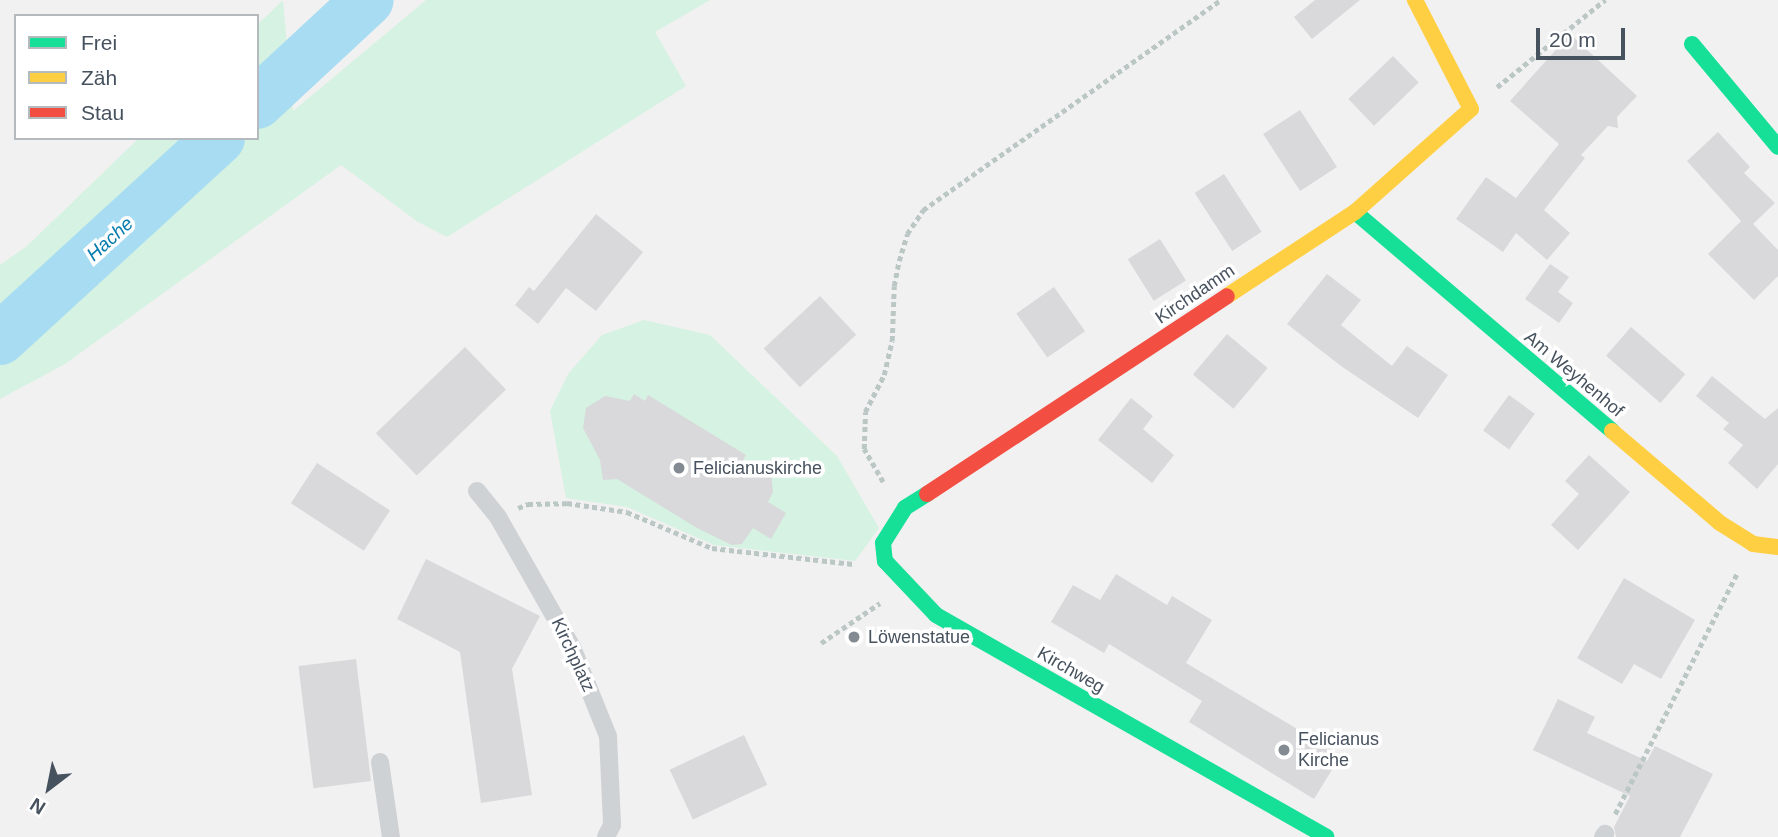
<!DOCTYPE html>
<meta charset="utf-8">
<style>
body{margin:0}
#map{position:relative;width:1778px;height:837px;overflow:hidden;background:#f2f1f1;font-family:Arial,sans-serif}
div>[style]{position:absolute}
.green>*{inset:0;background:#d5f2e2}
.river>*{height:52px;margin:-26px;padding:0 26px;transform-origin:26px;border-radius:26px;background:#a7dcf2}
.building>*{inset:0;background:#d9d9db;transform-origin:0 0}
.path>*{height:4.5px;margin-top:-2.25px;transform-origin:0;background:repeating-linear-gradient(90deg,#bbc7c5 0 5px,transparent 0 8.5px)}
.lane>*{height:18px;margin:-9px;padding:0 9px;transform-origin:9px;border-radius:9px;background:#cfd2d5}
.fast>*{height:16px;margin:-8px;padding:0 8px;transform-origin:8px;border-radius:8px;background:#16e098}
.slow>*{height:16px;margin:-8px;padding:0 8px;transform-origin:8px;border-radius:8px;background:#ffcf43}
.jam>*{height:16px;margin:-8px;padding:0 8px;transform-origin:8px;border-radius:8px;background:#f24e42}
.dots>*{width:19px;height:19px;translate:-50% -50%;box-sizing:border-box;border:4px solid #fff;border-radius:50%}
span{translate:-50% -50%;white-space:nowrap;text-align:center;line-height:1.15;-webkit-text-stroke:7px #fff;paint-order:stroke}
.street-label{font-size:18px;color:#47525f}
.poi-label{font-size:18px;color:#47525f}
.left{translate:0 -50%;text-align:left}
.water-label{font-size:19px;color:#047cae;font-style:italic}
.legend{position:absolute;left:14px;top:14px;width:245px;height:126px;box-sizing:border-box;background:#fff;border:2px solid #b5babf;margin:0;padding:9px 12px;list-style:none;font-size:21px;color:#47525f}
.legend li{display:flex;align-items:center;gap:14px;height:35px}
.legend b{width:35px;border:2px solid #b5babf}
.north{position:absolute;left:14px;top:753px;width:70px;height:70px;-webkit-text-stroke:5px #fff;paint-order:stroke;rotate:212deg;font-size:19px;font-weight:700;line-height:28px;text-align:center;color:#47525f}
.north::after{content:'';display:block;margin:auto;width:24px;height:32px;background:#47525f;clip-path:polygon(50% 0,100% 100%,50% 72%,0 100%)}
.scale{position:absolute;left:1536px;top:28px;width:89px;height:32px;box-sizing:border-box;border:4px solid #47525f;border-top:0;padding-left:9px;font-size:21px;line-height:24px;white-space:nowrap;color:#47525f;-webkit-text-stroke:5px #fff;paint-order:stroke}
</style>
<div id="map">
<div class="green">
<i style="clip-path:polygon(283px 0,293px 111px,426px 0,710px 0,655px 32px,686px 86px,447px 237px,418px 222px,341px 165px,65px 364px,0 399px,0 265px,27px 246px,139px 138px,257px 138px,257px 25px)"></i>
<i style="clip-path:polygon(644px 320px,710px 335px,837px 456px,879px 528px,855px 561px,714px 545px,627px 507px,566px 498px,550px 411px,568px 374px,602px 335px)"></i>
</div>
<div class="river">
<i style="left:257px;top:103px;width:151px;rotate:-42.9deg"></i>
<i style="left:0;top:339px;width:297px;rotate:-42.5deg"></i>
</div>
<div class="building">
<i style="clip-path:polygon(1315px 0,1360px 0,1312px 39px,1294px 17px)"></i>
<i style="clip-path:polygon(1570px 34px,1637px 96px,1617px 117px,1618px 128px,1608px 126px,1581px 155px,1585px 158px,1544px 210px,1570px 233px,1547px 260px,1516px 233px,1503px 252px,1456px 219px,1486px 177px,1516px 198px,1559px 144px,1510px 101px)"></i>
<i style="left:1393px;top:56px;width:37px;height:62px;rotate:46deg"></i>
<i style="left:1300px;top:110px;width:68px;height:44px;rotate:57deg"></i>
<i style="clip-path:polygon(1718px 132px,1750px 167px,1744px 173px,1775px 203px,1753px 224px,1778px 250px,1778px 276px,1754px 300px,1708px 254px,1741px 221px,1687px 161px)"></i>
<i style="left:1224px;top:174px;width:69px;height:35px;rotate:57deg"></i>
<i style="clip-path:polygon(596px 214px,643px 252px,596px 311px,566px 288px,538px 324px,515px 305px,529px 287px,534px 291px)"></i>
<i style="left:1160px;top:239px;width:49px;height:38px;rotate:58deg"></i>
<i style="clip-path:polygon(1550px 264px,1569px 277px,1558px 292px,1573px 303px,1559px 323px,1525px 299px)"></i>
<i style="clip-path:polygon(1327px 274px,1361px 300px,1341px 325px,1392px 366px,1407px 346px,1448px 375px,1418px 418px,1341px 366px,1287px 324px)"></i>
<i style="left:1054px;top:287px;width:54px;height:46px;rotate:55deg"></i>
<i style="left:820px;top:296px;width:53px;height:77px;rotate:47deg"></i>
<i style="left:1631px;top:327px;width:72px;height:38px;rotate:41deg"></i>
<i style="left:1227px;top:334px;width:53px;height:53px;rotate:40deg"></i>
<i style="left:465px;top:347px;width:59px;height:124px;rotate:46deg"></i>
<i style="clip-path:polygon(1712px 376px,1765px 419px,1778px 408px,1778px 464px,1757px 489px,1728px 463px,1743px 445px,1723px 429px,1729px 423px,1696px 396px)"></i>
<i style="clip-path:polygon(634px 394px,645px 401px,648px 395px,746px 455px,733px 478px,771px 472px,773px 492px,768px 502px,786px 513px,771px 539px,753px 528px,742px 544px,732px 545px,697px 528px,617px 479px,603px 480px,600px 460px,583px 428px,586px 408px,605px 396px,630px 401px)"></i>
<i style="left:1509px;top:395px;width:32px;height:44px;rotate:36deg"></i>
<i style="clip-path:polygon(1131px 398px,1153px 416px,1143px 429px,1174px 455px,1152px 483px,1098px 440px)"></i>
<i style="clip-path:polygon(1589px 455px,1630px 492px,1578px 550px,1551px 525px,1579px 494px,1565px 481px)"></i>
<i style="left:317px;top:463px;width:87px;height:48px;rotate:33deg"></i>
<i style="clip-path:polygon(426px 559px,540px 616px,512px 669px,532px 795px,481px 803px,460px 652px,397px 619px)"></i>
<i style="clip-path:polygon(1116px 574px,1167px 605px,1172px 596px,1212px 620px,1186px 663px,1341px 755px,1314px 799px,1189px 722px,1202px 701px,1109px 644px,1104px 653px,1051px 622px,1073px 585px,1100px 600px)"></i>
<i style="clip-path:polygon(1624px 578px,1695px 620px,1661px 679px,1634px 664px,1622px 684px,1577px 658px)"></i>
<i style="left:356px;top:659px;width:123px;height:58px;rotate:83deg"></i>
<i style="clip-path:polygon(1558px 699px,1595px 717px,1587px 733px,1647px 761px,1655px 746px,1713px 774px,1680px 837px,1616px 837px,1614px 827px,1630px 796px,1533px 750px)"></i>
<i style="left:744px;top:735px;width:55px;height:82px;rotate:65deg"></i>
</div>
<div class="path">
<i style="left:1497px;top:87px;width:139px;rotate:-38.9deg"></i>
<i style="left:883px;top:482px;width:38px;rotate:-120deg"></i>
<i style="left:864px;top:449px;width:37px;rotate:-88deg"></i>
<i style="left:865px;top:412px;width:42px;rotate:-62.8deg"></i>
<i style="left:884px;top:375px;width:35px;rotate:-77deg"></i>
<i style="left:892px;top:341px;width:55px;rotate:-87.9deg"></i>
<i style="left:894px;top:286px;width:25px;rotate:-79deg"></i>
<i style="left:899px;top:261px;width:28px;rotate:-73deg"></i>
<i style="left:907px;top:234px;width:29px;rotate:-56deg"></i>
<i style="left:923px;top:210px;width:365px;rotate:-35.2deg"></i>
<i style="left:518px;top:508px;width:11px;rotate:-22deg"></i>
<i style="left:528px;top:504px;width:39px;rotate:-1deg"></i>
<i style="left:567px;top:503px;width:61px;rotate:8.5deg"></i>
<i style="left:627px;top:512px;width:92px;rotate:23deg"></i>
<i style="left:712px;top:548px;width:142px;rotate:6.5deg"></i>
<i style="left:821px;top:643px;width:71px;rotate:-34.1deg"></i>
<i style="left:1615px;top:814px;width:271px;rotate:-63.1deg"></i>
</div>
<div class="lane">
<i style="left:477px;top:491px;width:33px;rotate:51deg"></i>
<i style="left:498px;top:517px;width:150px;rotate:60.4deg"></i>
<i style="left:572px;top:647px;width:96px;rotate:68deg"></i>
<i style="left:608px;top:736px;width:89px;rotate:87.4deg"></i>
<i style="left:612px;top:825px;width:13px;rotate:117deg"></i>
<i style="left:380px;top:762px;width:76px;rotate:81.7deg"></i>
<i style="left:1603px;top:837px;width:4px;rotate:-56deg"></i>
</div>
<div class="fast">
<i style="left:1692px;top:44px;width:134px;rotate:50.1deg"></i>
<i style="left:1355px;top:212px;width:338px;rotate:40.4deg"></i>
<i style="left:927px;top:494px;width:26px;rotate:148deg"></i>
<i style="left:905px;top:508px;width:41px;rotate:122.2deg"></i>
<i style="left:883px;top:543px;width:18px;rotate:84deg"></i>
<i style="left:885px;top:561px;width:74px;rotate:46.6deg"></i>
<i style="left:936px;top:615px;width:449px;rotate:29.6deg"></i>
</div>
<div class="slow">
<i style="left:1227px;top:296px;width:153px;rotate:-33.3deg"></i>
<i style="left:1355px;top:212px;width:155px;rotate:-41.6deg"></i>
<i style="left:1471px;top:109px;width:123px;rotate:-117.2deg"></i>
<i style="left:1612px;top:431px;width:142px;rotate:40.4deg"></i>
<i style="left:1720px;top:523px;width:39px;rotate:32deg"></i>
<i style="left:1753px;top:544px;width:25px;rotate:7deg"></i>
</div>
<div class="jam">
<i style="left:927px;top:494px;width:359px;rotate:-33.4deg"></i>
</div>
<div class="dots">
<i style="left:679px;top:468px;background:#838a92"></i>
<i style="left:854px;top:637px;background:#838a92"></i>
<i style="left:1284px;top:750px;background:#838a92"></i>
</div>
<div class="street-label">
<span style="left:1195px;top:294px;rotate:-34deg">Kirchdamm</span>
<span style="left:1574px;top:374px;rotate:40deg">Am Weyhenhof</span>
<span style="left:573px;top:655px;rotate:65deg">Kirchplatz</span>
<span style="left:1071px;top:670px;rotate:30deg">Kirchweg</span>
</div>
<div class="poi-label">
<span class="left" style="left:693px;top:468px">Felicianuskirche</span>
<span class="left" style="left:868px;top:637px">Löwenstatue</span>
<span class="left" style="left:1298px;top:750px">Felicianus<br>Kirche</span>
</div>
<div class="water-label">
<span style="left:110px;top:239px;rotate:-42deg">Hache</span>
</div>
<ul class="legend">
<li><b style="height:9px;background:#16e098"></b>Frei</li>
<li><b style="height:9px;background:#ffcf43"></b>Zäh</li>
<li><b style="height:9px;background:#f24e42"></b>Stau</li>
</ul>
<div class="north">N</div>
<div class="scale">20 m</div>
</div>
